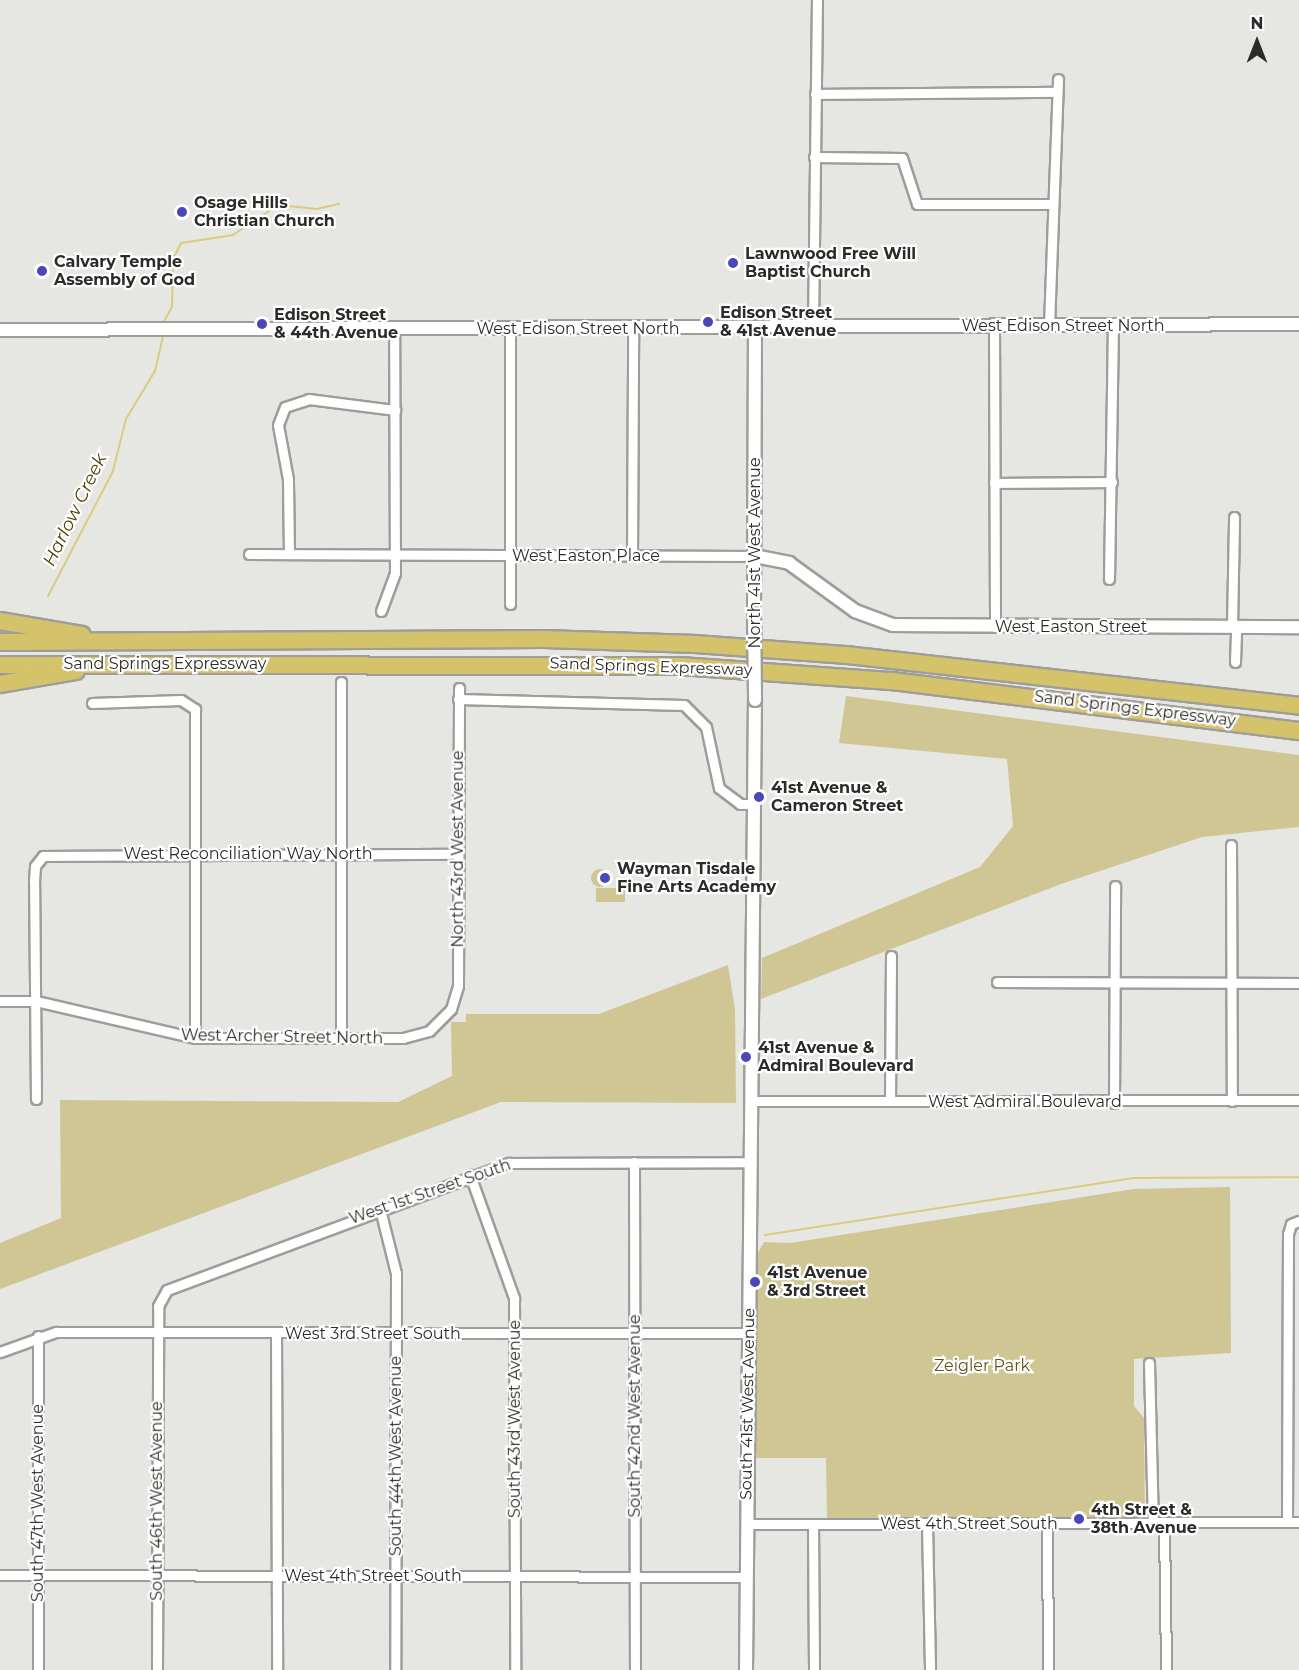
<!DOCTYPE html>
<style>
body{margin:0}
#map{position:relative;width:1299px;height:1670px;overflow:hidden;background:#e6e6e2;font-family:Montserrat,sans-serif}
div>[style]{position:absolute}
.green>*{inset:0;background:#d0c693;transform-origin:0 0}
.round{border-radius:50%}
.stream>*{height:2px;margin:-1px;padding:0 1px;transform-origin:1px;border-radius:1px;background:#dbcb7d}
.roads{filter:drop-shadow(2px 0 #9e9d9a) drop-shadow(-2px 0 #9e9d9a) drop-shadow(0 2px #9e9d9a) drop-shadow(0 -2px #9e9d9a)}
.street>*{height:9px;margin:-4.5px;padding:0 4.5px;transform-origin:4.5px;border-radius:4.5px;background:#fff}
.secondary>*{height:12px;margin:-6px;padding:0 6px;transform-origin:6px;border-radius:6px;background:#fff}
.highway>*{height:16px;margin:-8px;padding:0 8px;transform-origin:8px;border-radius:8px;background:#d5c36c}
.bridges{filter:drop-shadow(2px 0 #9e9d9a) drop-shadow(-2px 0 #9e9d9a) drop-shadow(0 2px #9e9d9a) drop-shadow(0 -2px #9e9d9a)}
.secondary-bridge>*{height:12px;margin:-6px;padding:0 6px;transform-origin:6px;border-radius:6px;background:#fff}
.dots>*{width:16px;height:16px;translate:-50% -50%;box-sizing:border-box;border:3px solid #fff;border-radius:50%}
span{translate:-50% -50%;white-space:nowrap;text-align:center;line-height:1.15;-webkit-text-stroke:4.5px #fff;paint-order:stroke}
.poi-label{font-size:16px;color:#2b2b2a;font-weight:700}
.left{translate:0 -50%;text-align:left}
.street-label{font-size:16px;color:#2b2b2a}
.park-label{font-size:16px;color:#62561c}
.water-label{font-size:18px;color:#4f4302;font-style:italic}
.north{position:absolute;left:1227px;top:12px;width:60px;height:60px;-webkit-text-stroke:4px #fff;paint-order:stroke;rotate:0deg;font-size:16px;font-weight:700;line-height:24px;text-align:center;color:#2b2b2a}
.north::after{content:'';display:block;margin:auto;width:21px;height:27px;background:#2b2b2a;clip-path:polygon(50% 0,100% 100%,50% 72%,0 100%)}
</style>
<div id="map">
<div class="green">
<i style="clip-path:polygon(846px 696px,1299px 755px,1299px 827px,1202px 837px,1061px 884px,761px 999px,762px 958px,980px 867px,1013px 826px,1007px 759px,839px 743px)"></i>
<i class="round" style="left:591px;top:869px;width:18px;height:18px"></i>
<i style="left:596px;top:888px;width:29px;height:14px"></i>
<i style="clip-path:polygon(728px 965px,735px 1009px,736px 1103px,501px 1102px,0 1289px,0 1243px,61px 1218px,60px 1100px,398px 1102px,452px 1076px,451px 1022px,466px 1022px,466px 1014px,599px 1014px)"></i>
<i style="clip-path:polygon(1230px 1187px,1231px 1353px,1134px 1359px,1134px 1406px,1144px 1418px,1145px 1517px,827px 1519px,826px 1458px,753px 1458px,757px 1254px,764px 1242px,790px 1243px,1134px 1189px)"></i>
</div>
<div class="stream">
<i style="left:163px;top:323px;width:18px;rotate:-61deg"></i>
<i style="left:172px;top:307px;width:48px;rotate:-88.8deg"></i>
<i style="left:173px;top:259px;width:18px;rotate:-63deg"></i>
<i style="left:181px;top:243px;width:53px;rotate:-8.7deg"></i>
<i style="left:233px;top:235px;width:54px;rotate:-33.7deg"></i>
<i style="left:278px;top:205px;width:39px;rotate:6deg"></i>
<i style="left:317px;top:209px;width:23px;rotate:-13deg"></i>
<i style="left:48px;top:596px;width:141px;rotate:-62.5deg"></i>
<i style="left:113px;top:471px;width:54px;rotate:-76deg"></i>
<i style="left:126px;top:419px;width:56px;rotate:-58.9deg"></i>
<i style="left:155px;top:371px;width:35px;rotate:-77deg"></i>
<i style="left:765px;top:1235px;width:373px;rotate:-8.8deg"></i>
<i style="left:1134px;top:1178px;width:165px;rotate:-0.3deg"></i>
</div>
<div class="roads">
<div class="street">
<i style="left:815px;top:94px;width:242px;rotate:-0.5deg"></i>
<i style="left:814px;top:157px;width:88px;rotate:0.7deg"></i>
<i style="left:902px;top:158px;width:48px;rotate:71.9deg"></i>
<i style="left:917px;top:204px;width:134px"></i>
<i style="left:1049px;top:326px;width:247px;rotate:-87.9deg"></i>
<i style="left:813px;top:327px;width:327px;rotate:-89.3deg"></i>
<i style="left:994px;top:327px;width:300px;rotate:89.8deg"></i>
<i style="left:510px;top:329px;width:275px;rotate:90deg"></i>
<i style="left:994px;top:483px;width:118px;rotate:-0.5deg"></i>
<i style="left:249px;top:554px;width:505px;rotate:0.23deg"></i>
<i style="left:289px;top:554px;width:75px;rotate:-90.8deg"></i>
<i style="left:288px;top:479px;width:55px;rotate:-100.5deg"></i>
<i style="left:278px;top:425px;width:19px;rotate:-69deg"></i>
<i style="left:285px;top:407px;width:25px;rotate:-18deg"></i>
<i style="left:309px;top:399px;width:87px;rotate:7.3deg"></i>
<i style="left:632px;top:556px;width:227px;rotate:-89.7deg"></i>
<i style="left:1109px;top:579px;width:253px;rotate:-89.1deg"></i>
<i style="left:381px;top:611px;width:40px;rotate:-69.8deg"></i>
<i style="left:395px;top:573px;width:244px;rotate:-90.2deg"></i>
<i style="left:1232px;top:626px;width:109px;rotate:-88.9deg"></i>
<i style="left:1235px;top:662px;width:36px;rotate:-88deg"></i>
<i style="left:458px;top:699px;width:226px;rotate:1.5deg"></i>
<i style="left:684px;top:705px;width:31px;rotate:45deg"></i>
<i style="left:706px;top:727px;width:62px;rotate:78deg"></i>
<i style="left:719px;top:788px;width:26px;rotate:37deg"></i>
<i style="left:740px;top:804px;width:15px"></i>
<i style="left:92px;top:703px;width:89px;rotate:-1.9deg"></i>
<i style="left:181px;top:700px;width:17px;rotate:33deg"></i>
<i style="left:195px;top:709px;width:329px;rotate:90deg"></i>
<i style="left:1231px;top:845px;width:256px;rotate:89.8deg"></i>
<i style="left:997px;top:982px;width:302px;rotate:0.2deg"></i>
<i style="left:0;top:1001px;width:36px"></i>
<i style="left:36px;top:1001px;width:163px;rotate:13.1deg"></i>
<i style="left:195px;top:1038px;width:208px"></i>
<i style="left:403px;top:1038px;width:27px;rotate:-15deg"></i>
<i style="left:429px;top:1031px;width:31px;rotate:-45deg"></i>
<i style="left:451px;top:1009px;width:24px;rotate:-73deg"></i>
<i style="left:458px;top:986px;width:298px;rotate:-89.8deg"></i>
<i style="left:341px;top:1038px;width:356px;rotate:-90deg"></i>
<i style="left:36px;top:1099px;width:218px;rotate:-90.5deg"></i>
<i style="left:34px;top:881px;width:15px;rotate:-86deg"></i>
<i style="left:35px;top:866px;width:13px;rotate:-51deg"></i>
<i style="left:43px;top:856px;width:415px;rotate:-0.3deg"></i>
<i style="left:752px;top:1101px;width:547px;rotate:-0.1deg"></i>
<i style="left:890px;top:1101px;width:145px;rotate:-89.6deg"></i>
<i style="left:1114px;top:1103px;width:217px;rotate:-89.7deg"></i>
<i style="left:634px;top:1162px;width:508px;rotate:89.89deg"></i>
<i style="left:470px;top:1175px;width:131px;rotate:70.3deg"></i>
<i style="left:514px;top:1298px;width:372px;rotate:89.8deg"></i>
<i style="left:380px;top:1209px;width:66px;rotate:76deg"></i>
<i style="left:396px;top:1273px;width:397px;rotate:90.1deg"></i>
<i style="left:276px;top:1333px;width:337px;rotate:89.8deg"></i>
<i style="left:0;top:1352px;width:59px;rotate:-19.7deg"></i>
<i style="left:56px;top:1332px;width:693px;rotate:0.08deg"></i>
<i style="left:1149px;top:1363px;width:161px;rotate:88.6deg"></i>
<i style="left:1287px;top:1522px;width:288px;rotate:-89.8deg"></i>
<i style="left:1288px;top:1234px;width:10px;rotate:-73deg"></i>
<i style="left:1291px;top:1224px;width:9px;rotate:-21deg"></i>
<i style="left:747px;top:1524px;width:552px;rotate:-0.21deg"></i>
<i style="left:813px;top:1524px;width:146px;rotate:89.6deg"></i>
<i style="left:927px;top:1524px;width:146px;rotate:88.8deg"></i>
<i style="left:1047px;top:1524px;width:146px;rotate:89.6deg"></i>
<i style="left:1164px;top:1524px;width:146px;rotate:89.2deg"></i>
<i style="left:0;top:1575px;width:747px;rotate:0.15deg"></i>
<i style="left:38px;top:1670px;width:334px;rotate:-90deg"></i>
<i style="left:157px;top:1670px;width:364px;rotate:-89.8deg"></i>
<i style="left:158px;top:1306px;width:18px;rotate:-61deg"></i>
<i style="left:167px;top:1290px;width:365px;rotate:-20.4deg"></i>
<i style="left:509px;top:1163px;width:242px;rotate:-0.2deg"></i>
</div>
<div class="secondary">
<i style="left:0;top:330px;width:1299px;rotate:-0.26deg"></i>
<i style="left:754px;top:556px;width:36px;rotate:11deg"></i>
<i style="left:789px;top:563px;width:82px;rotate:36deg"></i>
<i style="left:855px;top:611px;width:40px;rotate:20.2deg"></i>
<i style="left:893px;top:625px;width:406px;rotate:0.3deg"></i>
<i style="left:754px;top:614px;width:286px;rotate:-89.8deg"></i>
<i style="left:746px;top:1670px;width:970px;rotate:-89.47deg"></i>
</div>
<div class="highway">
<i style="left:0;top:621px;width:83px;rotate:9.7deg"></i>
<i style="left:0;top:642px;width:544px;rotate:-0.32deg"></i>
<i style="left:544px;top:639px;width:152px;rotate:1.9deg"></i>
<i style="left:696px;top:644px;width:151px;rotate:4.2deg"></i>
<i style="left:847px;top:655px;width:455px;rotate:6.4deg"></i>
<i style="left:0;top:665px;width:681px;rotate:0.08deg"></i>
<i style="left:681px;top:666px;width:212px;rotate:4.1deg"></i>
<i style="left:892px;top:681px;width:410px;rotate:7deg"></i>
<i style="left:0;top:684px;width:77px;rotate:-9.7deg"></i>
</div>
</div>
<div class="bridges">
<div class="secondary-bridge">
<i style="left:754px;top:614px;width:86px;rotate:89.3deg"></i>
</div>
</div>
<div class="dots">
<i style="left:182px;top:212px;background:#4a47bd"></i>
<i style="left:733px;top:263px;background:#4a47bd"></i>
<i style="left:42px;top:271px;background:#4a47bd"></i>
<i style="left:708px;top:322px;background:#4a47bd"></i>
<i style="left:262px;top:324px;background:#4a47bd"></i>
<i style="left:759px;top:797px;background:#4a47bd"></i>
<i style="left:605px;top:878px;background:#4a47bd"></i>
<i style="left:746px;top:1057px;background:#4a47bd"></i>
<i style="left:755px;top:1282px;background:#4a47bd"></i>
<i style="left:1079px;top:1519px;background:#4a47bd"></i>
</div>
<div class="poi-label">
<span class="left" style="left:194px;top:212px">Osage Hills<br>Christian Church</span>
<span class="left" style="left:745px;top:263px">Lawnwood Free Will<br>Baptist Church</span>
<span class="left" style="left:54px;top:271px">Calvary Temple<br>Assembly of God</span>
<span class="left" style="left:720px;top:322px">Edison Street<br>&amp; 41st Avenue</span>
<span class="left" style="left:274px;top:324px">Edison Street<br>&amp; 44th Avenue</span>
<span class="left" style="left:771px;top:797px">41st Avenue &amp;<br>Cameron Street</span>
<span class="left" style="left:617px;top:878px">Wayman Tisdale<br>Fine Arts Academy</span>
<span class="left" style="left:758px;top:1057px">41st Avenue &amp;<br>Admiral Boulevard</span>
<span class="left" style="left:767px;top:1282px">41st Avenue<br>&amp; 3rd Street</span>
<span class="left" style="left:1091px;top:1519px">4th Street &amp;<br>38th Avenue</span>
</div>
<div class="street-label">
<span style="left:1063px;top:326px">West Edison Street North</span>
<span style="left:578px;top:329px">West Edison Street North</span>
<span style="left:755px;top:553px;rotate:-90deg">North 41st West Avenue</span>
<span style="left:586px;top:556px">West Easton Place</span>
<span style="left:1071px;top:627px">West Easton Street</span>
<span style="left:165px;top:664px">Sand Springs Expressway</span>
<span style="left:651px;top:667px;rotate:2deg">Sand Springs Expressway</span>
<span style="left:1135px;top:709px;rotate:7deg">Sand Springs Expressway</span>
<span style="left:458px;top:849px;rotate:-90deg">North 43rd West Avenue</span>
<span style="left:248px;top:854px">West Reconciliation Way North</span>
<span style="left:282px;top:1037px;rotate:1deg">West Archer Street North</span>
<span style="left:1025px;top:1102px">West Admiral Boulevard</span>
<span style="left:430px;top:1192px;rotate:-19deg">West 1st Street South</span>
<span style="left:373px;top:1334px">West 3rd Street South</span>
<span style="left:748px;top:1404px;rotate:-89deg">South 41st West Avenue</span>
<span style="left:635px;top:1416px;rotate:-90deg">South 42nd West Avenue</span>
<span style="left:515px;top:1419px;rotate:-90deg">South 43rd West Avenue</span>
<span style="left:396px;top:1456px;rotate:-90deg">South 44th West Avenue</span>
<span style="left:157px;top:1501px;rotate:-90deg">South 46th West Avenue</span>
<span style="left:38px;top:1503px;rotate:-90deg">South 47th West Avenue</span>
<span style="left:969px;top:1524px">West 4th Street South</span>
<span style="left:373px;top:1576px">West 4th Street South</span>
</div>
<div class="park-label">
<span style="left:982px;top:1366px">Zeigler Park</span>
</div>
<div class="water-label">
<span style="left:75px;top:510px;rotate:-64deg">Harlow Creek</span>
</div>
<div class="north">N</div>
</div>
